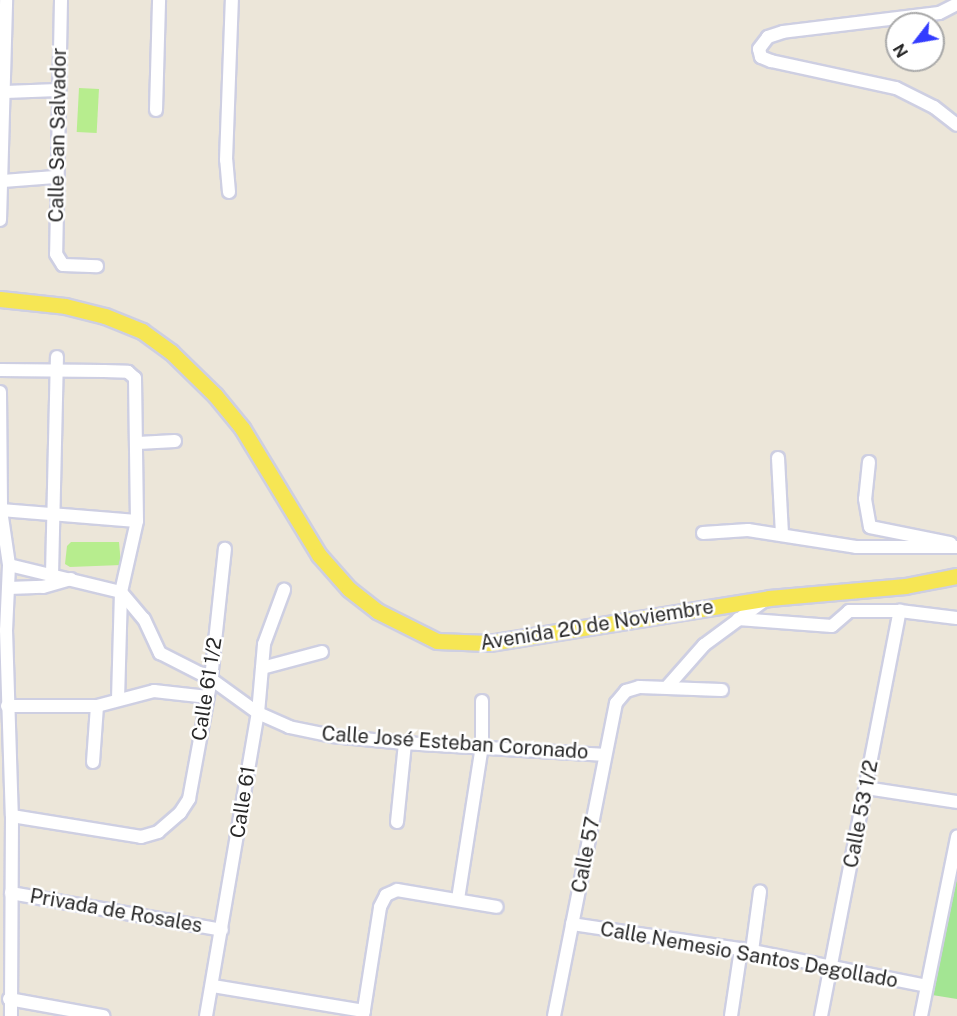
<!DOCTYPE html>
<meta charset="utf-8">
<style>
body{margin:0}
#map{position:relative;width:957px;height:1016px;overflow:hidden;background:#ece6d9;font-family:"Public Sans",sans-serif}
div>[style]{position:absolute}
.green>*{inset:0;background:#a3e593}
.pitch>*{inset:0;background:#b7ed8e;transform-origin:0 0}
.roads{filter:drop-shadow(2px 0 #cecfe2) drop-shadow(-2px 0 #cecfe2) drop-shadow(0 2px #cecfe2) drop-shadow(0 -2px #cecfe2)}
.minor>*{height:12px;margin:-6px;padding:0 6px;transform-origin:6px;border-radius:6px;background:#fff}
.major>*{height:15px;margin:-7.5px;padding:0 7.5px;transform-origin:7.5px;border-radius:7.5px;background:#f6e654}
span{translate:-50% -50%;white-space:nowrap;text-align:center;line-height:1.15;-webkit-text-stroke:5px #fff;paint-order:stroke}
.street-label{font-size:20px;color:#282828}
.north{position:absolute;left:885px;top:12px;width:60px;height:60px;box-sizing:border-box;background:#fff;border:2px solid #a9a9a9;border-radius:50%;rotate:239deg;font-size:16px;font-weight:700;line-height:24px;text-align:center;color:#282828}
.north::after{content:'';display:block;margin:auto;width:21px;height:27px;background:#333cff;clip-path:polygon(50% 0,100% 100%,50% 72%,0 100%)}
</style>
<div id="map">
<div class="green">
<i style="clip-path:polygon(957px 838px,957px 999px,926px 994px)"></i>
</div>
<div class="pitch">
<i style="left:79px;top:88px;width:20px;height:44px;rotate:3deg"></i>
<i style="clip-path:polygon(71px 542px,119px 542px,121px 565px,70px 567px,65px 564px,67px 546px)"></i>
</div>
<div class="roads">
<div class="minor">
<i style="left:61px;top:0;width:254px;rotate:91.1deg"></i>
<i style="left:56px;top:254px;width:13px;rotate:58deg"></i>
<i style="left:63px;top:265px;width:34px;rotate:2deg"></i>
<i style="left:957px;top:4px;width:20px;rotate:153deg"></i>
<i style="left:939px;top:13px;width:157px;rotate:173.1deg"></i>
<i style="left:783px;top:32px;width:16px;rotate:162deg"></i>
<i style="left:768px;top:37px;width:15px;rotate:127deg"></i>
<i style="left:759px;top:49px;width:8px;rotate:76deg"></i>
<i style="left:761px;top:57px;width:11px;rotate:22deg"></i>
<i style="left:771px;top:61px;width:128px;rotate:12.2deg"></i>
<i style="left:896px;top:88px;width:42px;rotate:26.6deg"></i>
<i style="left:934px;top:107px;width:29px;rotate:38deg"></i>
<i style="left:5px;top:92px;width:53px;rotate:-2.2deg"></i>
<i style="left:156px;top:110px;width:110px;rotate:-88.4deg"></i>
<i style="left:3px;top:181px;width:52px;rotate:-4.4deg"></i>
<i style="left:229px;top:192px;width:32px;rotate:-95deg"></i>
<i style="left:226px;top:160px;width:160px;rotate:-87.9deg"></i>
<i style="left:0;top:220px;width:220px;rotate:-88.4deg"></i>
<i style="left:0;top:370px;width:104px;rotate:0.6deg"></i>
<i style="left:104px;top:371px;width:24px;rotate:2deg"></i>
<i style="left:128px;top:372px;width:9px;rotate:41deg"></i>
<i style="left:135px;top:378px;width:143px;rotate:89.2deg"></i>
<i style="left:137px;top:521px;width:73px;rotate:102.7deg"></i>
<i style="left:121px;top:592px;width:108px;rotate:91.6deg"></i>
<i style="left:0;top:392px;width:118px;rotate:89.5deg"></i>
<i style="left:1px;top:510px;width:56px;rotate:81.7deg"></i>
<i style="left:9px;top:565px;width:65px;rotate:92.6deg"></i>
<i style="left:6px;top:630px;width:186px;rotate:88.2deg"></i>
<i style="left:12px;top:816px;width:200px;rotate:90.3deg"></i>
<i style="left:138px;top:443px;width:37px;rotate:-3deg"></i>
<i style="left:778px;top:458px;width:76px;rotate:87deg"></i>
<i style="left:869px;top:462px;width:37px;rotate:96deg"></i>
<i style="left:865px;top:499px;width:28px;rotate:80deg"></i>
<i style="left:870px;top:527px;width:82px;rotate:11.3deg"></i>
<i style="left:1px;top:510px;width:136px;rotate:4.6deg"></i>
<i style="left:703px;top:533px;width:45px;rotate:-3.8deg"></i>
<i style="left:748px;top:530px;width:109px;rotate:8.9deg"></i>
<i style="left:856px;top:547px;width:101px"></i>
<i style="left:9px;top:565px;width:115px;rotate:13.6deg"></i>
<i style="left:121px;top:592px;width:35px;rotate:50deg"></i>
<i style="left:144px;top:619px;width:38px;rotate:65deg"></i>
<i style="left:160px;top:653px;width:57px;rotate:27deg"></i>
<i style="left:211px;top:679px;width:58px;rotate:35.9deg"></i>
<i style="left:258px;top:713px;width:34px;rotate:24deg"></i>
<i style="left:289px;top:727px;width:44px;rotate:11.8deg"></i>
<i style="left:332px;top:736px;width:73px;rotate:5.5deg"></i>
<i style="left:405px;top:743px;width:200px;rotate:3.4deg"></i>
<i style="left:52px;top:575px;width:218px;rotate:-88.7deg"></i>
<i style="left:8px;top:588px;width:35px;rotate:-2deg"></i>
<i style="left:43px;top:587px;width:29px;rotate:-16deg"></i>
<i style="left:738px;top:619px;width:94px;rotate:4.3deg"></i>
<i style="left:832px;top:626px;width:23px;rotate:-41deg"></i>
<i style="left:849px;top:611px;width:51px"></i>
<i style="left:900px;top:611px;width:57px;rotate:7deg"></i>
<i style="left:262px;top:668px;width:62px;rotate:-14.9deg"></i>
<i style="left:667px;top:687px;width:56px;rotate:-48.6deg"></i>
<i style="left:704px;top:645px;width:76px;rotate:-36.4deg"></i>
<i style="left:7px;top:706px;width:90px"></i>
<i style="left:97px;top:706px;width:59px;rotate:-14.7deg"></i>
<i style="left:154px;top:691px;width:54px;rotate:6.3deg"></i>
<i style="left:93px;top:762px;width:56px;rotate:-85.9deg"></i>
<i style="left:866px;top:788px;width:92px;rotate:8.7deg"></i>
<i style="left:12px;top:816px;width:131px;rotate:9.2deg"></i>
<i style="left:141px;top:837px;width:18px;rotate:-16deg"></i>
<i style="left:158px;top:832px;width:29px;rotate:-41deg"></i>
<i style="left:180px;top:813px;width:17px;rotate:-57deg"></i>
<i style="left:189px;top:799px;width:122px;rotate:-79.6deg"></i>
<i style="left:211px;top:679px;width:131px;rotate:-83.9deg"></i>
<i style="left:397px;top:822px;width:79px;rotate:-84.2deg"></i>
<i style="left:11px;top:893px;width:214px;rotate:9.9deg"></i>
<i style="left:458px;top:899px;width:155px;rotate:-81.1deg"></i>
<i style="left:482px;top:746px;width:45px;rotate:-90deg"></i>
<i style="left:572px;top:924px;width:182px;rotate:8.5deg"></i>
<i style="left:752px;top:951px;width:178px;rotate:11.3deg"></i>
<i style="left:752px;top:951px;width:60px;rotate:-82.3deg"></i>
<i style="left:213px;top:986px;width:153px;rotate:9.4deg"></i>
<i style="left:9px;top:999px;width:96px;rotate:10.3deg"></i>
<i style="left:206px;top:1016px;width:307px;rotate:-80.3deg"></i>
<i style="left:258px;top:713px;width:69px;rotate:-85deg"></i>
<i style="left:264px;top:644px;width:58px;rotate:-69.7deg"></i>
<i style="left:363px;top:1016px;width:110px;rotate:-81.1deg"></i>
<i style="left:380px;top:907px;width:13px;rotate:-63deg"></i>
<i style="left:386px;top:895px;width:12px;rotate:-24deg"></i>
<i style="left:397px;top:890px;width:101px;rotate:9.6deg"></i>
<i style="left:554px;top:1016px;width:319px;rotate:-78.8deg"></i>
<i style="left:616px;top:703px;width:16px;rotate:-50deg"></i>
<i style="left:626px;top:691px;width:14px;rotate:-17deg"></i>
<i style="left:639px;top:687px;width:83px;rotate:2.1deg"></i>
<i style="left:731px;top:1016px;width:68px;rotate:-81.5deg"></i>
<i style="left:821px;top:1016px;width:413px;rotate:-79deg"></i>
<i style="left:921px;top:1016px;width:183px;rotate:-78.6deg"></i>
</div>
<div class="major">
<i style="left:0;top:299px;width:65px;rotate:6.1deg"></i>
<i style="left:65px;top:306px;width:41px;rotate:14deg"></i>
<i style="left:105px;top:316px;width:40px;rotate:22deg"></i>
<i style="left:142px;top:331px;width:36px;rotate:36deg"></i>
<i style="left:171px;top:352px;width:62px;rotate:44.3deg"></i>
<i style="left:215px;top:395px;width:43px;rotate:50.7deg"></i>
<i style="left:242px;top:428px;width:149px;rotate:58.8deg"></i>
<i style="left:319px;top:555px;width:45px;rotate:48.6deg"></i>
<i style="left:349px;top:589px;width:36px;rotate:38deg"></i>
<i style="left:377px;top:611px;width:67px;rotate:26.6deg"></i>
<i style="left:437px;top:641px;width:52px;rotate:2.2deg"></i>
<i style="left:489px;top:643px;width:284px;rotate:-9.1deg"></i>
<i style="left:769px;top:598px;width:137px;rotate:-5deg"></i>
<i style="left:905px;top:586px;width:53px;rotate:-10.9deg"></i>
</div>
</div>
<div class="street-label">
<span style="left:58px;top:135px;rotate:-89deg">Calle San Salvador</span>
<span style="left:597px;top:625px;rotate:-9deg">Avenida 20 de Noviembre</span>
<span style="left:207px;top:689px;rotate:-81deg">Calle 61 1/2</span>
<span style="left:455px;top:743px;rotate:4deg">Calle José Esteban Coronado</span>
<span style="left:243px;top:802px;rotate:-81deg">Calle 61</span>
<span style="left:861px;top:814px;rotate:-79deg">Calle 53 1/2</span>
<span style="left:586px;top:855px;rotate:-79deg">Calle 57</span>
<span style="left:116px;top:911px;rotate:10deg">Privada de Rosales</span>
<span style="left:749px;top:955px;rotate:10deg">Calle Nemesio Santos Degollado</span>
</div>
<div class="north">N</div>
</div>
